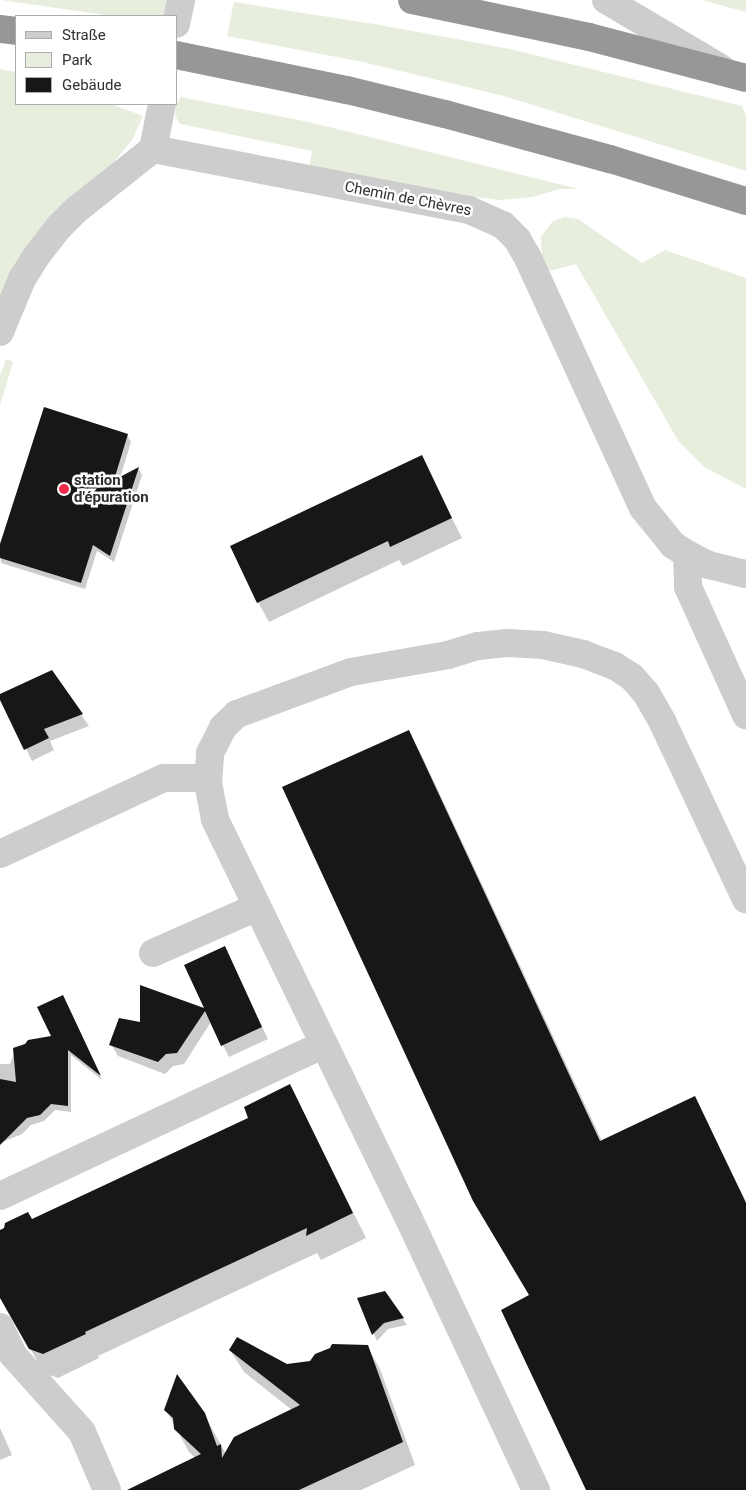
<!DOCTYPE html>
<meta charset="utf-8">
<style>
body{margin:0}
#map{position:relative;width:746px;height:1490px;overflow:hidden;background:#fff;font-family:Roboto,sans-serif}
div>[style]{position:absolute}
.green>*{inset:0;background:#e8eedd}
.shadow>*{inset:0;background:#0003}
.building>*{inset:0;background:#171717}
.minor>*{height:28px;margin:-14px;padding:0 14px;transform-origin:14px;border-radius:14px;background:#cdcdcd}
.highway>*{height:28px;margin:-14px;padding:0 14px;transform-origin:14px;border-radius:14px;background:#979797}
.dots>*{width:14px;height:14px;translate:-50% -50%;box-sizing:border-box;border:2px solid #fff;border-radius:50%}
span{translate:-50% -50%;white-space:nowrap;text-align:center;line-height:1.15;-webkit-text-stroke:5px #fff;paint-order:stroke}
.street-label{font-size:15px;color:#303030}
.poi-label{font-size:15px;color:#303030;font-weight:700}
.left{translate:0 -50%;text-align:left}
.legend{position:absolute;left:15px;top:15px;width:162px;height:90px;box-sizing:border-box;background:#fff;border:1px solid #acacac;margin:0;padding:6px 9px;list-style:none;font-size:15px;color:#303030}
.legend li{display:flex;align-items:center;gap:10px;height:25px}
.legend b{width:25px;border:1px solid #acacac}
</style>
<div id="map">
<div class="green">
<i style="clip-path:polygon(1px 0,170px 0,167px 16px,112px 16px)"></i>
<i style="clip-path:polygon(702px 0,746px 0,746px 12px)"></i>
<i style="clip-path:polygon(234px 2px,380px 25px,510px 49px,742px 106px,746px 115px,746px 171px,504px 96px,363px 62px,227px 36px)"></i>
<i style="clip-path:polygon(0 69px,16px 72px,16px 104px,111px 104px,143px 116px,132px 140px,113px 163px,46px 221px,0 300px)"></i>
<i style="clip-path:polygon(181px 97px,309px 122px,579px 189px,560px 189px,533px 197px,500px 200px,465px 196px,309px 168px,312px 151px,180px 124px,175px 116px,176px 105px)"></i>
<i style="clip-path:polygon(564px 217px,578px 219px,642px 263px,665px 250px,746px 278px,746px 489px,704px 467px,679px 442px,576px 264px,549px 271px,542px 261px,541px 237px,552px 222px)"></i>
<i style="clip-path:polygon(6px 359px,13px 362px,0 405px,0 376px)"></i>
</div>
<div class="shadow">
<i style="clip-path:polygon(127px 435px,131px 442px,120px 478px,139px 469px,142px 475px,114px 562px,97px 551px,85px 589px,1px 563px,0 548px)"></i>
<i style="clip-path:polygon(421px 457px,462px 538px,403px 566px,399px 560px,269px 622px,258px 602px)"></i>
<i style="clip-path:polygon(52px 672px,89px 726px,50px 741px,54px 750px,32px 761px,0 696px)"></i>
<i style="clip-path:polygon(408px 731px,422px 756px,602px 1141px,694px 1097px,746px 1201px,746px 1490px,588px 1490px,531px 1295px)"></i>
<i style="clip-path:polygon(225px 948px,268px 1039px,229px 1057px,211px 1022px,184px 1064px,173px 1066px,165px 1074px,118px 1056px,111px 1044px,141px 1024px,206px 1010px)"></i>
<i style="clip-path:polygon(63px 996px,102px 1080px,71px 1055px,71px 1112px,55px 1110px,44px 1121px,31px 1125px,22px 1134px,0 1143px,0 1064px,10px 1064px,16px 1048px,53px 1037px)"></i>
<i style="clip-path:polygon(290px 1086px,366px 1238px,321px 1260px,317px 1253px,98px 1356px,99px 1358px,58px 1378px,44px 1373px,0 1295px,0 1231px,31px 1220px,250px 1118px)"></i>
<i style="clip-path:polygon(385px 1292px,407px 1325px,388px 1329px,377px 1341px,359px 1299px)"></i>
<i style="clip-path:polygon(367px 1346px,380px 1369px,415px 1465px,361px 1490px,142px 1490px,195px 1458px,189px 1452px,166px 1410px,204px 1414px,226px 1454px,292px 1410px,244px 1372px,230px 1350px,287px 1366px,310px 1363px)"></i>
<i style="clip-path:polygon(0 1428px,12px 1455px,0 1460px)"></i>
</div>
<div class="building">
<i style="clip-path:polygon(44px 407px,128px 434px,114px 480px,139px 467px,110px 556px,93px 545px,81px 583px,0 558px,0 544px)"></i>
<i style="clip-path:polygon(422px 455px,452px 518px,390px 547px,388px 541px,257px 603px,230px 546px)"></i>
<i style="clip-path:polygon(52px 670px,83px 714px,44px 729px,49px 738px,24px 750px,0 700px,0 694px)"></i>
<i style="clip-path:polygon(409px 730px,600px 1141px,695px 1096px,746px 1203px,746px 1490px,586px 1490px,501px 1310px,529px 1295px,473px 1201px,282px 787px)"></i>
<i style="clip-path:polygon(225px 946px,262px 1027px,221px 1046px,205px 1011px,177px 1053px,166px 1054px,158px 1062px,109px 1045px,119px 1018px,140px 1022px,140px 985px,204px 1008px,184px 965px)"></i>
<i style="clip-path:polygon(63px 995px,101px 1076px,68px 1050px,68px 1106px,51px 1104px,40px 1115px,27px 1118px,0 1145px,0 1079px,16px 1082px,13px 1048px,25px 1044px,28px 1040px,51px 1036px,37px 1007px)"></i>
<i style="clip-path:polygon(290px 1084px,353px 1213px,306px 1236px,307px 1228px,85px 1332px,86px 1334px,43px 1354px,29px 1349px,0 1298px,0 1230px,4px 1228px,5px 1223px,28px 1212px,32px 1219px,248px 1118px,244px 1107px)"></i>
<i style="clip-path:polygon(385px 1291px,404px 1318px,384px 1323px,372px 1335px,357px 1298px)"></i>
<i style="clip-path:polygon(237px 1337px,287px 1364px,310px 1361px,315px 1354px,330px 1348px,332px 1344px,368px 1345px,403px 1442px,299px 1490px,127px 1490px,201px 1454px,174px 1429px,173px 1418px,164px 1410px,177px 1374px,205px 1413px,217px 1446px,221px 1444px,222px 1458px,234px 1437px,300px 1405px,229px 1350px)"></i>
</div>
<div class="minor">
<i style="left:606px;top:0;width:134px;rotate:30.6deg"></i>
<i style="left:176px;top:24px;width:25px;rotate:-78deg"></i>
<i style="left:153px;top:149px;width:46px;rotate:-78.7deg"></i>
<i style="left:0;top:332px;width:57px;rotate:-67.5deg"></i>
<i style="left:22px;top:279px;width:28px;rotate:-58deg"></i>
<i style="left:37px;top:255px;width:37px;rotate:-52deg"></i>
<i style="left:60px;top:226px;width:23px;rotate:-45deg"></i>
<i style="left:76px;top:210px;width:98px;rotate:-38.4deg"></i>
<i style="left:153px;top:149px;width:322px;rotate:10.9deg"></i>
<i style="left:469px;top:210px;width:37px;rotate:24deg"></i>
<i style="left:503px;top:225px;width:20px;rotate:45deg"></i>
<i style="left:517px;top:239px;width:20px;rotate:60deg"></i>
<i style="left:527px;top:256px;width:277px;rotate:65.3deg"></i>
<i style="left:643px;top:508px;width:48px;rotate:51deg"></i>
<i style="left:673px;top:545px;width:17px;rotate:33deg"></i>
<i style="left:687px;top:554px;width:25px;rotate:27deg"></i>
<i style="left:709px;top:565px;width:38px;rotate:14deg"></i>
<i style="left:687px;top:554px;width:33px;rotate:88deg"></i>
<i style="left:688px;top:587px;width:141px;rotate:65.6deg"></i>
<i style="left:0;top:854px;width:181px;rotate:-24.9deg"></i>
<i style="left:164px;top:778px;width:44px"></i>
<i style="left:153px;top:953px;width:114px;rotate:-23.9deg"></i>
<i style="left:0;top:1196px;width:357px;rotate:-25.1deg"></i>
<i style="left:0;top:1327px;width:31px;rotate:65deg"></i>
<i style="left:13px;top:1355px;width:103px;rotate:48.1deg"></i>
<i style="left:82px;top:1432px;width:63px;rotate:66.7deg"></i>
<i style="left:536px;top:1490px;width:304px;rotate:-115.1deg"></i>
<i style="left:407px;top:1215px;width:440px;rotate:-115.9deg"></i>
<i style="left:215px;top:819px;width:36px;rotate:-101deg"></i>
<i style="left:208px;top:784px;width:31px;rotate:-86deg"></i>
<i style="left:210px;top:753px;width:29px;rotate:-63deg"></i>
<i style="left:223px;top:727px;width:19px;rotate:-43deg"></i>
<i style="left:237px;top:714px;width:121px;rotate:-20.2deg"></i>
<i style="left:351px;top:672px;width:98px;rotate:-9.9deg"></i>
<i style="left:448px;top:655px;width:31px;rotate:-17deg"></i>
<i style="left:478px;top:646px;width:28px;rotate:-6deg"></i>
<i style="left:506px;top:643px;width:37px;rotate:3deg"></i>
<i style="left:543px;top:645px;width:41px;rotate:12.7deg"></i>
<i style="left:583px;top:654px;width:34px;rotate:21deg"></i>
<i style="left:615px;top:666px;width:20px;rotate:33deg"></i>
<i style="left:632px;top:677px;width:21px;rotate:49deg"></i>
<i style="left:646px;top:693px;width:34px;rotate:60deg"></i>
<i style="left:663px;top:723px;width:195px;rotate:64.8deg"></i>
</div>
<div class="highway">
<i style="left:412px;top:0;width:181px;rotate:11.8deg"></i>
<i style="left:589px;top:37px;width:162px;rotate:14.6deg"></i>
<i style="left:0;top:29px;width:16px;rotate:7deg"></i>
<i style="left:176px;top:55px;width:175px;rotate:11.6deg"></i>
<i style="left:347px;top:90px;width:101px;rotate:13.8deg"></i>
<i style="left:445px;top:114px;width:171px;rotate:15.3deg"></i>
<i style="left:610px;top:159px;width:142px;rotate:17.2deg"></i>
</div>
<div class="dots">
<i style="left:64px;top:489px;background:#ef2a4a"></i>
</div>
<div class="street-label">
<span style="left:408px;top:199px;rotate:11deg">Chemin de Chèvres</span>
</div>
<div class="poi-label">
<span class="left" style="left:74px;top:489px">station<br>d'épuration</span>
</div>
<ul class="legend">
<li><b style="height:6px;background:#cdcdcd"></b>Straße</li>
<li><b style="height:14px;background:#e8eedd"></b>Park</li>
<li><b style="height:14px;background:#171717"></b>Gebäude</li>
</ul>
</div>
